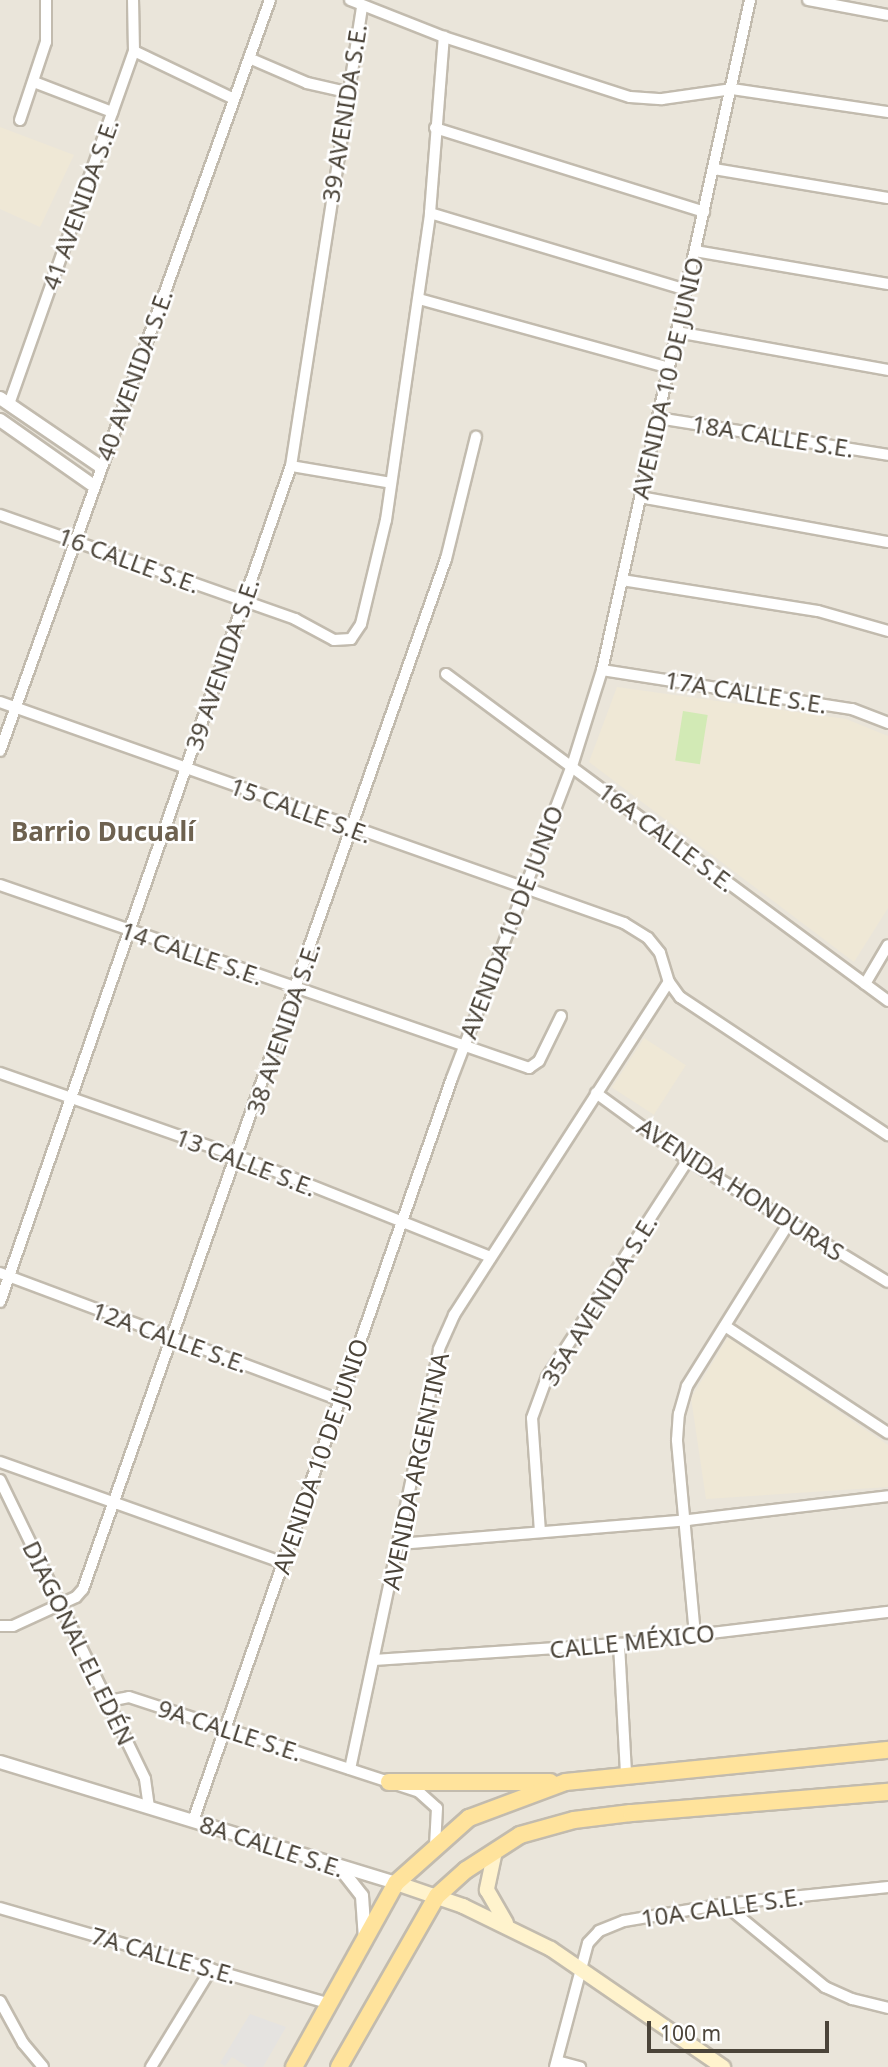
<!DOCTYPE html>
<meta charset="utf-8">
<style>
body{margin:0}
#map{position:relative;width:888px;height:2067px;overflow:hidden;background:#f6f3ec;font-family:"Noto Sans",sans-serif}
div>[style]{position:absolute}
.residential>*{inset:0;background:#eae5da;transform-origin:0 0}
.education>*{inset:0;background:#efe8d6;transform-origin:0 0}
.green>*{inset:0;background:#d2eab5;transform-origin:0 0}
.parking>*{inset:0;background:#e5e3e0}
.roads{filter:drop-shadow(2px 0 #c2bbae) drop-shadow(-2px 0 #c2bbae) drop-shadow(0 2px #c2bbae) drop-shadow(0 -2px #c2bbae)}
.minor>*{height:10px;margin:-5px;padding:0 5px;transform-origin:5px;border-radius:5px;background:#fff}
.tertiary>*{height:12px;margin:-6px;padding:0 6px;transform-origin:6px;border-radius:6px;background:#fff}
.secondary>*{height:14px;margin:-7px;padding:0 7px;transform-origin:7px;border-radius:7px;background:#fff3cd}
.primary>*{height:16px;margin:-8px;padding:0 8px;transform-origin:8px;border-radius:8px;background:#ffe39c}
span{translate:-50% -50%;white-space:nowrap;text-align:center;line-height:1.15;-webkit-text-stroke:5px #fff;paint-order:stroke}
.street-label{font-size:24px;color:#4b4439}
.neighbourhood-label{font-size:26px;color:#6e6250;font-weight:700}
.scale{position:absolute;left:647px;top:2021px;width:182px;height:32px;box-sizing:border-box;border:4px solid #4b4439;border-top:0;padding-left:9px;font-size:21px;line-height:24px;white-space:nowrap;color:#4b4439;-webkit-text-stroke:5px #fff;paint-order:stroke}
</style>
<div id="map">
<div class="residential">
<i style="left:0;top:0;width:888px;height:2067px"></i>
</div>
<div class="education">
<i style="clip-path:polygon(0 127px,74px 155px,40px 227px,0 209px)"></i>
<i style="clip-path:polygon(617px 687px,846px 719px,888px 736px,888px 908px,854px 962px,589px 762px)"></i>
<i style="left:644px;top:1038px;width:50px;height:59px;rotate:33deg"></i>
<i style="clip-path:polygon(728px 1337px,888px 1445px,888px 1487px,706px 1499px,691px 1398px)"></i>
</div>
<div class="green">
<i style="left:683px;top:711px;width:25px;height:50px;rotate:9deg"></i>
</div>
<div class="parking">
<i style="clip-path:polygon(250px 2014px,286px 2027px,263px 2067px,248px 2067px,232px 2057px,225px 2066px,220px 2063px)"></i>
</div>
<div class="roads">
<div class="minor">
<i style="left:350px;top:0;width:101px;rotate:21.5deg"></i>
<i style="left:444px;top:37px;width:195px;rotate:17.9deg"></i>
<i style="left:630px;top:97px;width:32px;rotate:4deg"></i>
<i style="left:662px;top:99px;width:71px;rotate:-8.1deg"></i>
<i style="left:732px;top:89px;width:158px;rotate:8.4deg"></i>
<i style="left:808px;top:0;width:81px;rotate:10.6deg"></i>
<i style="left:134px;top:51px;width:111px;rotate:25.6deg"></i>
<i style="left:249px;top:58px;width:63px;rotate:23.3deg"></i>
<i style="left:307px;top:83px;width:41px;rotate:12.7deg"></i>
<i style="left:34px;top:82px;width:84px;rotate:21deg"></i>
<i style="left:20px;top:120px;width:82px;rotate:-71.6deg"></i>
<i style="left:46px;top:42px;width:42px;rotate:-90deg"></i>
<i style="left:435px;top:128px;width:282px;rotate:17.3deg"></i>
<i style="left:714px;top:169px;width:176px;rotate:9.5deg"></i>
<i style="left:430px;top:213px;width:267px;rotate:16.7deg"></i>
<i style="left:695px;top:251px;width:196px;rotate:9.7deg"></i>
<i style="left:419px;top:299px;width:259px;rotate:15.4deg"></i>
<i style="left:677px;top:332px;width:214px;rotate:10.2deg"></i>
<i style="left:9px;top:404px;width:374px;rotate:-70.5deg"></i>
<i style="left:134px;top:51px;width:51px;rotate:-91.1deg"></i>
<i style="left:658px;top:418px;width:233px;rotate:9.1deg"></i>
<i style="left:291px;top:466px;width:101px;rotate:9.6deg"></i>
<i style="left:640px;top:497px;width:252px;rotate:10.3deg"></i>
<i style="left:0;top:515px;width:313px;rotate:19.4deg"></i>
<i style="left:295px;top:619px;width:44px;rotate:28.3deg"></i>
<i style="left:334px;top:640px;width:17px;rotate:-3deg"></i>
<i style="left:351px;top:639px;width:18px;rotate:-56deg"></i>
<i style="left:361px;top:624px;width:107px;rotate:-76.5deg"></i>
<i style="left:386px;top:520px;width:310px;rotate:-81.8deg"></i>
<i style="left:430px;top:213px;width:177px;rotate:-85.5deg"></i>
<i style="left:622px;top:580px;width:198px;rotate:9deg"></i>
<i style="left:818px;top:611px;width:73px;rotate:15.9deg"></i>
<i style="left:602px;top:670px;width:253px;rotate:8.9deg"></i>
<i style="left:852px;top:709px;width:39px;rotate:21deg"></i>
<i style="left:446px;top:674px;width:550px;rotate:36.49deg"></i>
<i style="left:0;top:702px;width:662px;rotate:19.5deg"></i>
<i style="left:624px;top:923px;width:28px;rotate:32deg"></i>
<i style="left:648px;top:938px;width:19px;rotate:51deg"></i>
<i style="left:660px;top:953px;width:30px;rotate:73deg"></i>
<i style="left:669px;top:982px;width:19px;rotate:54deg"></i>
<i style="left:680px;top:997px;width:250px;rotate:33.6deg"></i>
<i style="left:0;top:751px;width:798px;rotate:-70.23deg"></i>
<i style="left:0;top:885px;width:560px;rotate:19.08deg"></i>
<i style="left:529px;top:1068px;width:12px;rotate:-35deg"></i>
<i style="left:539px;top:1061px;width:50px;rotate:-63.9deg"></i>
<i style="left:865px;top:984px;width:45px;rotate:-59.5deg"></i>
<i style="left:0;top:1073px;width:251px;rotate:19.3deg"></i>
<i style="left:237px;top:1156px;width:273px;rotate:21.7deg"></i>
<i style="left:596px;top:1093px;width:114px;rotate:36.1deg"></i>
<i style="left:688px;top:1160px;width:234px;rotate:31.4deg"></i>
<i style="left:0;top:1273px;width:363px;rotate:20.5deg"></i>
<i style="left:0;top:1302px;width:885px;rotate:-70.81deg"></i>
<i style="left:291px;top:466px;width:465px;rotate:-81.2deg"></i>
<i style="left:725px;top:1326px;width:195px;rotate:33.3deg"></i>
<i style="left:0;top:1462px;width:300px;rotate:19.6deg"></i>
<i style="left:0;top:1480px;width:332px;rotate:64.1deg"></i>
<i style="left:145px;top:1779px;width:29px;rotate:82deg"></i>
<i style="left:540px;top:1532px;width:114px;rotate:-94deg"></i>
<i style="left:532px;top:1418px;width:44px;rotate:-69.9deg"></i>
<i style="left:547px;top:1377px;width:259px;rotate:-57deg"></i>
<i style="left:398px;top:1544px;width:291px;rotate:-4.7deg"></i>
<i style="left:688px;top:1520px;width:201px;rotate:-6.8deg"></i>
<i style="left:0;top:1626px;width:13px"></i>
<i style="left:13px;top:1626px;width:69px;rotate:-24.7deg"></i>
<i style="left:76px;top:1597px;width:11px;rotate:-49deg"></i>
<i style="left:83px;top:1589px;width:1092px;rotate:-70.59deg"></i>
<i style="left:446px;top:559px;width:126px;rotate:-76.2deg"></i>
<i style="left:695px;top:1635px;width:196px;rotate:-95.3deg"></i>
<i style="left:677px;top:1440px;width:26px;rotate:-86deg"></i>
<i style="left:679px;top:1414px;width:29px;rotate:-74deg"></i>
<i style="left:687px;top:1386px;width:195px;rotate:-58deg"></i>
<i style="left:619px;top:1644px;width:130px;rotate:86.9deg"></i>
<i style="left:375px;top:1660px;width:245px;rotate:-3.8deg"></i>
<i style="left:619px;top:1644px;width:271px;rotate:-6.8deg"></i>
<i style="left:109px;top:1701px;width:20px;rotate:-11deg"></i>
<i style="left:129px;top:1697px;width:305px;rotate:18.1deg"></i>
<i style="left:419px;top:1792px;width:24px;rotate:42deg"></i>
<i style="left:437px;top:1808px;width:37px;rotate:93deg"></i>
<i style="left:350px;top:1769px;width:429px;rotate:-78deg"></i>
<i style="left:439px;top:1349px;width:37px;rotate:-66deg"></i>
<i style="left:454px;top:1315px;width:396px;rotate:-57.2deg"></i>
<i style="left:193px;top:1821px;width:787px;rotate:-70.78deg"></i>
<i style="left:452px;top:1078px;width:334px;rotate:-69deg"></i>
<i style="left:572px;top:766px;width:101px;rotate:-72.6deg"></i>
<i style="left:602px;top:670px;width:686px;rotate:-77.54deg"></i>
<i style="left:724px;top:1904px;width:131px;rotate:39.4deg"></i>
<i style="left:825px;top:1987px;width:30px;rotate:24deg"></i>
<i style="left:852px;top:1999px;width:37px;rotate:14deg"></i>
<i style="left:0;top:1908px;width:341px;rotate:16.2deg"></i>
<i style="left:0;top:2001px;width:48px;rotate:61.3deg"></i>
<i style="left:23px;top:2043px;width:31px;rotate:50deg"></i>
<i style="left:557px;top:2061px;width:24px;rotate:15deg"></i>
<i style="left:151px;top:2067px;width:115px;rotate:-58.5deg"></i>
<i style="left:555px;top:2067px;width:128px;rotate:-75.1deg"></i>
<i style="left:588px;top:1943px;width:16px;rotate:-47deg"></i>
<i style="left:599px;top:1931px;width:27px;rotate:-22deg"></i>
<i style="left:624px;top:1921px;width:101px;rotate:-9.6deg"></i>
<i style="left:724px;top:1904px;width:165px;rotate:-5.9deg"></i>
</div>
<div class="tertiary">
<i style="left:0;top:398px;width:122px;rotate:34.3deg"></i>
<i style="left:0;top:420px;width:115px;rotate:35.1deg"></i>
<i style="left:0;top:1762px;width:414px;rotate:17deg"></i>
<i style="left:341px;top:1869px;width:34px;rotate:52deg"></i>
<i style="left:362px;top:1896px;width:39px;rotate:86deg"></i>
</div>
<div class="secondary">
<i style="left:495px;top:1851px;width:40px;rotate:102deg"></i>
<i style="left:487px;top:1890px;width:38px;rotate:60deg"></i>
<i style="left:396px;top:1883px;width:71px;rotate:18.9deg"></i>
<i style="left:463px;top:1906px;width:98px;rotate:26deg"></i>
<i style="left:551px;top:1949px;width:209px;rotate:34.5deg"></i>
</div>
<div class="primary">
<i style="left:389px;top:1782px;width:161px"></i>
<i style="left:294px;top:2067px;width:210px;rotate:-61deg"></i>
<i style="left:396px;top:1883px;width:98px;rotate:-41.7deg"></i>
<i style="left:469px;top:1818px;width:103px;rotate:-20.4deg"></i>
<i style="left:566px;top:1782px;width:324px;rotate:-5.7deg"></i>
<i style="left:339px;top:2067px;width:197px;rotate:-60.2deg"></i>
<i style="left:437px;top:1896px;width:39px;rotate:-42deg"></i>
<i style="left:466px;top:1870px;width:64px;rotate:-32.9deg"></i>
<i style="left:520px;top:1835px;width:56px;rotate:-15.5deg"></i>
<i style="left:574px;top:1820px;width:57px;rotate:-7deg"></i>
<i style="left:631px;top:1813px;width:258px;rotate:-4.7deg"></i>
</div>
</div>
<div class="street-label">
<span style="left:344px;top:113px;rotate:-81deg">39 AVENIDA S.E.</span>
<span style="left:80px;top:204px;rotate:-70deg">41 AVENIDA S.E.</span>
<span style="left:134px;top:375px;rotate:-70deg">40 AVENIDA S.E.</span>
<span style="left:667px;top:378px;rotate:-77deg">AVENIDA 10 DE JUNIO</span>
<span style="left:773px;top:436px;rotate:9deg">18A CALLE S.E.</span>
<span style="left:129px;top:560px;rotate:20deg">16 CALLE S.E.</span>
<span style="left:222px;top:664px;rotate:-71deg">39 AVENIDA S.E.</span>
<span style="left:746px;top:692px;rotate:9deg">17A CALLE S.E.</span>
<span style="left:301px;top:810px;rotate:20deg">15 CALLE S.E.</span>
<span style="left:667px;top:837px;rotate:37deg">16A CALLE S.E.</span>
<span style="left:511px;top:922px;rotate:-69deg">AVENIDA 10 DE JUNIO</span>
<span style="left:192px;top:953px;rotate:19deg">14 CALLE S.E.</span>
<span style="left:283px;top:1028px;rotate:-71deg">38 AVENIDA S.E.</span>
<span style="left:246px;top:1162px;rotate:21deg">13 CALLE S.E.</span>
<span style="left:741px;top:1189px;rotate:33deg">AVENIDA HONDURAS</span>
<span style="left:599px;top:1300px;rotate:-58deg">35A AVENIDA S.E.</span>
<span style="left:170px;top:1337px;rotate:20deg">12A CALLE S.E.</span>
<span style="left:320px;top:1456px;rotate:-71deg">AVENIDA 10 DE JUNIO</span>
<span style="left:415px;top:1471px;rotate:-78deg">AVENIDA ARGENTINA</span>
<span style="left:632px;top:1641px;rotate:-6deg">CALLE MÉXICO</span>
<span style="left:79px;top:1643px;rotate:64deg">DIAGONAL EL EDÉN</span>
<span style="left:230px;top:1730px;rotate:18deg">9A CALLE S.E.</span>
<span style="left:272px;top:1846px;rotate:18deg">8A CALLE S.E.</span>
<span style="left:722px;top:1907px;rotate:-8deg">10A CALLE S.E.</span>
<span style="left:164px;top:1955px;rotate:16deg">7A CALLE S.E.</span>
</div>
<div class="neighbourhood-label">
<span style="left:103px;top:832px">Barrio Ducualí</span>
</div>
<div class="scale">100 m</div>
</div>
